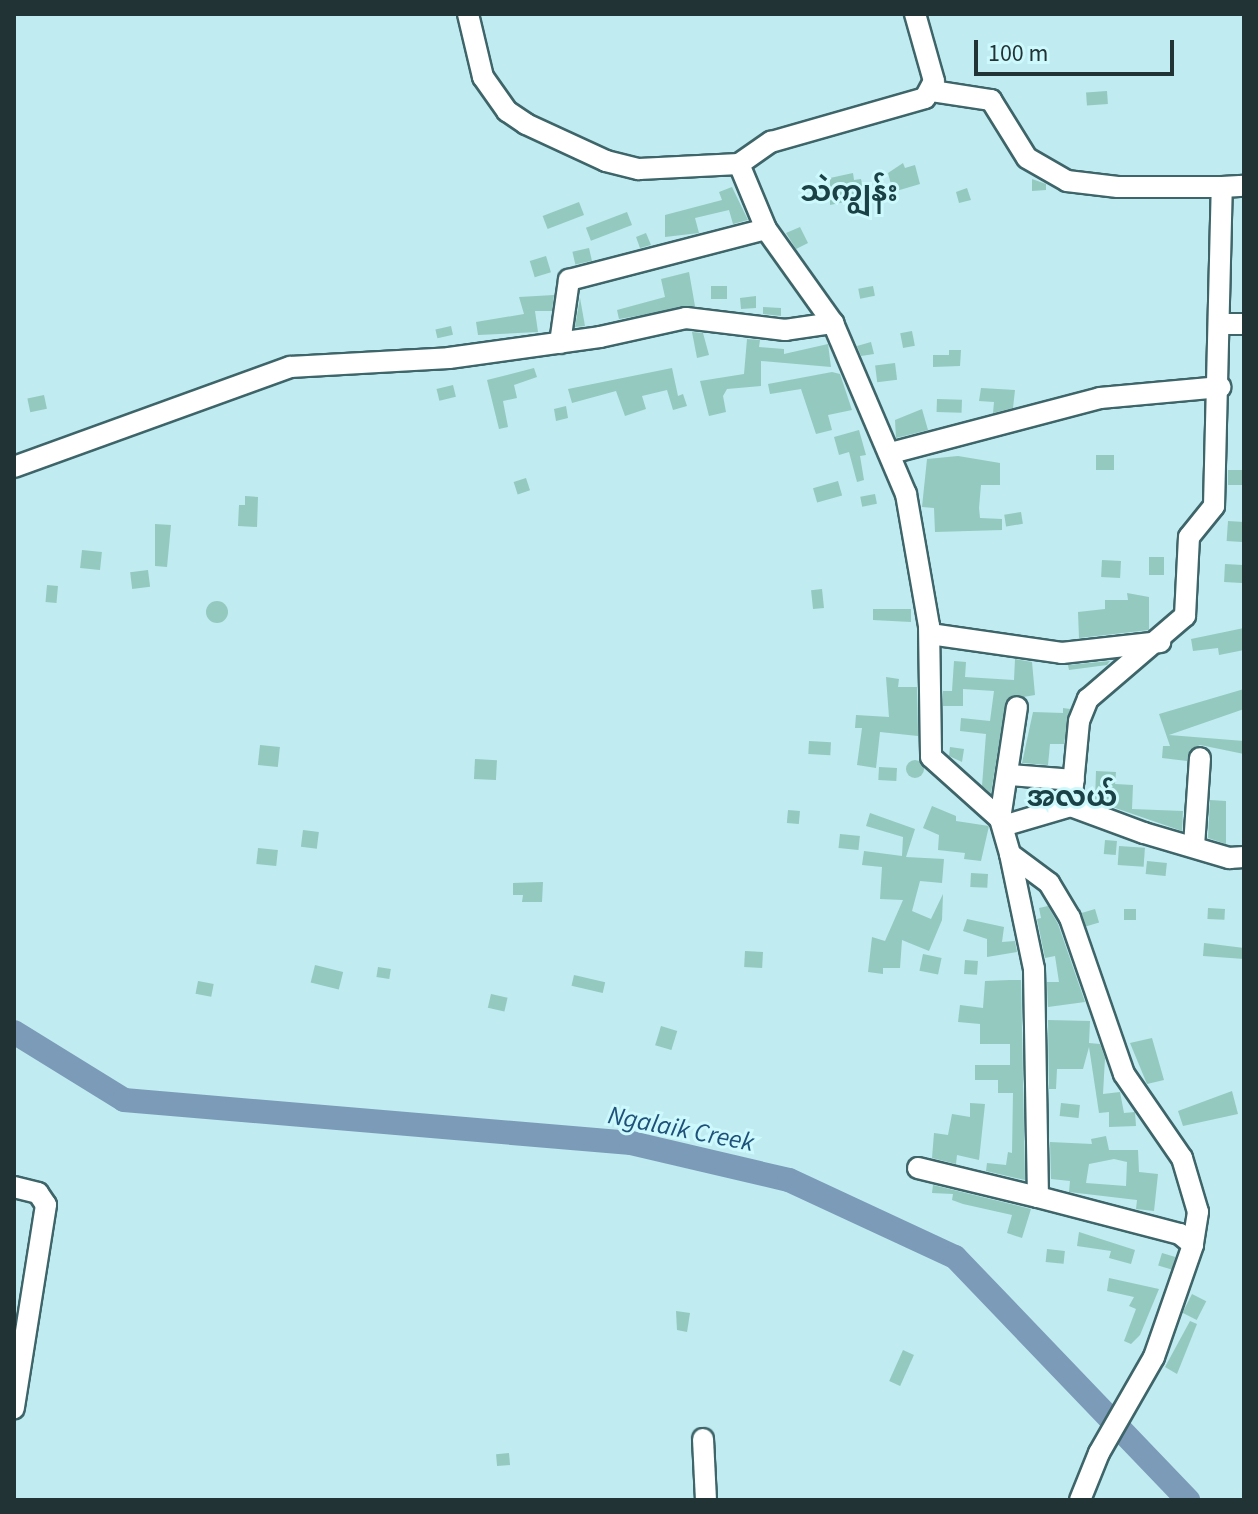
<!DOCTYPE html>
<meta charset="utf-8">
<style>
body{margin:0}
#map{position:relative;width:1258px;height:1514px;overflow:hidden;background:#c0ebf0;font-family:"Source Sans 3","Noto Sans Myanmar",sans-serif}
div>[style]{position:absolute}
.river>*{height:24px;margin:-12px;padding:0 12px;transform-origin:12px;border-radius:12px;background:#7b9bb9}
.building>*{inset:0;background:#94c9bf;transform-origin:0 0}
.round{border-radius:50%}
.roads{filter:drop-shadow(2px 0 #3e6569) drop-shadow(-2px 0 #3e6569) drop-shadow(0 2px #3e6569) drop-shadow(0 -2px #3e6569)}
.minor>*{height:20px;margin:-10px;padding:0 10px;transform-origin:10px;border-radius:10px;background:#fff}
span{translate:-50% -50%;white-space:nowrap;text-align:center;line-height:1.15;-webkit-text-stroke:6px #cdf9fd;paint-order:stroke}
.water-label{font-size:26px;color:#1e517a;font-style:italic}
.quarter-label{font-size:28px;color:#1a4145;font-weight:700}
.frame{position:absolute;inset:0;border:16px solid #223335;pointer-events:none}
.scale{position:absolute;left:974px;top:40px;width:200px;height:36px;box-sizing:border-box;border:4px solid #223335;border-top:0;padding-left:10px;font-size:24px;line-height:28px;white-space:nowrap;color:#223335;-webkit-text-stroke:6px #cdf9fd;paint-order:stroke}
</style>
<div id="map">
<div class="river">
<i style="left:14px;top:1032px;width:129px;rotate:31.7deg"></i>
<i style="left:124px;top:1100px;width:509px;rotate:4.85deg"></i>
<i style="left:631px;top:1143px;width:162px;rotate:13.2deg"></i>
<i style="left:789px;top:1180px;width:183px;rotate:24.9deg"></i>
<i style="left:955px;top:1257px;width:337px;rotate:46.2deg"></i>
</div>
<div class="building">
<i style="left:1107px;top:91px;width:13px;height:21px;rotate:86deg"></i>
<i style="clip-path:polygon(903px 163px,905px 168px,915px 165px,920px 184px,893px 192px,888px 173px)"></i>
<i style="clip-path:polygon(853px 173px,854px 180px,861px 179px,865px 198px,830px 205px,830px 178px)"></i>
<i style="clip-path:polygon(1032px 179px,1046px 184px,1046px 190px,1032px 191px)"></i>
<i style="clip-path:polygon(732px 187px,748px 220px,733px 224px,729px 210px,695px 218px,699px 233px,665px 237px,665px 215px,722px 200px,719px 192px)"></i>
<i style="clip-path:polygon(967px 188px,971px 200px,959px 203px,956px 192px)"></i>
<i style="left:579px;top:202px;width:14px;height:39px;rotate:69deg"></i>
<i style="left:627px;top:212px;width:14px;height:44px;rotate:69deg"></i>
<i style="clip-path:polygon(800px 227px,808px 243px,796px 249px,786px 233px)"></i>
<i style="clip-path:polygon(646px 233px,651px 245px,640px 248px,636px 237px)"></i>
<i style="left:589px;top:248px;width:13px;height:17px;rotate:77deg"></i>
<i style="left:546px;top:256px;width:17px;height:17px;rotate:73deg"></i>
<i style="clip-path:polygon(689px 272px,695px 306px,619px 319px,617px 310px,665px 297px,661px 279px)"></i>
<i style="left:711px;top:286px;width:16px;height:13px"></i>
<i style="left:873px;top:286px;width:10px;height:15px;rotate:79deg"></i>
<i style="clip-path:polygon(554px 295px,552px 311px,535px 311px,538px 332px,478px 335px,476px 322px,524px 314px,519px 297px)"></i>
<i style="clip-path:polygon(756px 296px,756px 308px,741px 309px,740px 298px)"></i>
<i style="clip-path:polygon(580px 298px,585px 326px,575px 327px)"></i>
<i style="clip-path:polygon(763px 307px,781px 308px,781px 316px,763px 314px)"></i>
<i style="left:451px;top:326px;width:9px;height:16px;rotate:77deg"></i>
<i style="left:912px;top:331px;width:15px;height:12px;rotate:79deg"></i>
<i style="clip-path:polygon(692px 332px,703px 333px,709px 355px,697px 358px)"></i>
<i style="clip-path:polygon(747px 339px,760px 340px,759px 347px,784px 349px,784px 354px,828px 344px,831px 367px,761px 361px,761px 386px,727px 389px,723px 396px,726px 412px,709px 416px,700px 381px,744px 374px)"></i>
<i style="clip-path:polygon(871px 342px,874px 354px,861px 356px,857px 346px)"></i>
<i style="clip-path:polygon(949px 350px,961px 350px,960px 366px,933px 367px,933px 355px,949px 355px)"></i>
<i style="left:895px;top:363px;width:17px;height:20px;rotate:83deg"></i>
<i style="clip-path:polygon(534px 368px,537px 377px,514px 385px,517px 398px,503px 401px,508px 427px,499px 429px,487px 380px)"></i>
<i style="clip-path:polygon(672px 368px,678px 396px,683px 394px,687px 406px,673px 410px,667px 390px,642px 396px,646px 409px,625px 416px,616px 391px,572px 403px,568px 389px)"></i>
<i style="clip-path:polygon(832px 372px,840px 374px,852px 410px,828px 415px,832px 430px,816px 434px,801px 389px,770px 394px,768px 384px)"></i>
<i style="left:453px;top:385px;width:12px;height:17px;rotate:76deg"></i>
<i style="clip-path:polygon(981px 388px,1015px 390px,1013px 408px,993px 413px,994px 402px,979px 401px)"></i>
<i style="left:44px;top:395px;width:14px;height:17px;rotate:78deg"></i>
<i style="left:937px;top:399px;width:25px;height:13px;rotate:2deg"></i>
<i style="clip-path:polygon(566px 406px,568px 418px,556px 421px,554px 409px)"></i>
<i style="clip-path:polygon(922px 409px,928px 430px,896px 438px,895px 420px)"></i>
<i style="clip-path:polygon(859px 430px,866px 455px,860px 456px,864px 480px,857px 482px,849px 452px,839px 455px,834px 437px)"></i>
<i style="left:1096px;top:455px;width:18px;height:15px"></i>
<i style="clip-path:polygon(958px 456px,1000px 463px,1000px 485px,981px 485px,979px 508px,980px 518px,1002px 519px,1002px 530px,935px 532px,934px 508px,922px 507px,927px 459px)"></i>
<i style="left:1228px;top:470px;width:16px;height:15px"></i>
<i style="left:526px;top:478px;width:13px;height:13px;rotate:72deg"></i>
<i style="left:838px;top:481px;width:15px;height:26px;rotate:74deg"></i>
<i style="left:875px;top:494px;width:10px;height:15px;rotate:79deg"></i>
<i style="clip-path:polygon(245px 496px,258px 497px,257px 527px,238px 526px,239px 505px,245px 505px)"></i>
<i style="left:1021px;top:512px;width:12px;height:17px;rotate:81deg"></i>
<i style="left:1228px;top:521px;width:16px;height:20px;rotate:4deg"></i>
<i style="clip-path:polygon(155px 524px,171px 525px,167px 567px,155px 566px)"></i>
<i style="left:82px;top:550px;width:20px;height:18px;rotate:6deg"></i>
<i style="left:1149px;top:557px;width:15px;height:18px"></i>
<i style="left:1102px;top:560px;width:19px;height:17px;rotate:3deg"></i>
<i style="left:1225px;top:564px;width:18px;height:18px;rotate:3deg"></i>
<i style="left:148px;top:570px;width:17px;height:18px;rotate:83deg"></i>
<i style="left:47px;top:585px;width:11px;height:17px;rotate:5deg"></i>
<i style="left:822px;top:589px;width:19px;height:11px;rotate:84deg"></i>
<i style="clip-path:polygon(1127px 593px,1149px 597px,1149px 630px,1079px 638px,1078px 612px,1105px 609px,1105px 600px,1128px 600px)"></i>
<i class="round" style="left:206px;top:601px;width:22px;height:22px"></i>
<i style="clip-path:polygon(873px 609px,911px 609px,911px 622px,873px 620px)"></i>
<i style="clip-path:polygon(1244px 628px,1244px 650px,1219px 655px,1218px 648px,1193px 651px,1191px 639px)"></i>
<i style="clip-path:polygon(1015px 659px,1032px 662px,1035px 695px,1006px 700px,991px 793px,982px 786px,986px 734px,960px 731px,961px 718px,990px 721px,994px 691px,963px 689px,963px 706px,943px 706px,943px 691px,952px 691px,954px 661px,966px 662px,965px 677px,1014px 680px)"></i>
<i style="clip-path:polygon(1110px 661px,1107px 665px,1069px 670px,1068px 665px)"></i>
<i style="clip-path:polygon(886px 677px,899px 679px,898px 687px,917px 687px,918px 736px,880px 732px,876px 768px,857px 765px,862px 728px,855px 728px,856px 715px,889px 717px)"></i>
<i style="clip-path:polygon(1244px 689px,1244px 709px,1169px 735px,1244px 741px,1244px 754px,1200px 745px,1190px 750px,1187px 761px,1162px 758px,1163px 746px,1170px 746px,1159px 714px)"></i>
<i style="clip-path:polygon(1063px 708px,1070px 709px,1064px 744px,1050px 744px,1048px 765px,1022px 763px,1033px 712px,1063px 713px)"></i>
<i style="left:809px;top:741px;width:22px;height:13px;rotate:3deg"></i>
<i style="left:260px;top:745px;width:20px;height:20px;rotate:6deg"></i>
<i style="clip-path:polygon(950px 747px,964px 749px,962px 762px,949px 756px)"></i>
<i style="left:475px;top:759px;width:22px;height:20px;rotate:3deg"></i>
<i class="round" style="left:906px;top:760px;width:18px;height:18px"></i>
<i style="left:879px;top:767px;width:18px;height:13px;rotate:3deg"></i>
<i style="clip-path:polygon(1096px 771px,1116px 772px,1115px 784px,1133px 785px,1132px 809px,1183px 811px,1182px 831px,1095px 801px)"></i>
<i style="clip-path:polygon(1210px 800px,1226px 801px,1226px 844px,1208px 838px)"></i>
<i style="clip-path:polygon(932px 806px,956px 816px,956px 821px,989px 826px,981px 861px,964px 859px,965px 853px,938px 850px,939px 835px,923px 828px)"></i>
<i style="left:788px;top:810px;width:12px;height:13px;rotate:5deg"></i>
<i style="clip-path:polygon(870px 813px,915px 829px,906px 857px,944px 859px,942px 883px,920px 881px,912px 911px,931px 919px,943px 894px,942px 920px,929px 951px,902px 940px,900px 968px,883px 968px,883px 974px,868px 972px,872px 937px,885px 941px,903px 900px,880px 899px,882px 867px,862px 865px,864px 851px,902px 856px,903px 837px,866px 826px)"></i>
<i style="left:303px;top:830px;width:16px;height:17px;rotate:7deg"></i>
<i style="left:840px;top:834px;width:20px;height:14px;rotate:6deg"></i>
<i style="left:1105px;top:840px;width:12px;height:14px;rotate:5deg"></i>
<i style="left:1119px;top:846px;width:26px;height:19px;rotate:4deg"></i>
<i style="left:258px;top:848px;width:20px;height:16px;rotate:6deg"></i>
<i style="left:1147px;top:861px;width:20px;height:13px;rotate:6deg"></i>
<i style="left:971px;top:873px;width:17px;height:14px;rotate:3deg"></i>
<i style="clip-path:polygon(543px 882px,542px 902px,522px 902px,523px 895px,513px 895px,513px 883px)"></i>
<i style="clip-path:polygon(1048px 906px,1058px 924px,1085px 1002px,1048px 1007px,1047px 982px,1059px 982px,1055px 956px,1045px 958px,1037px 919px,1041px 918px,1039px 908px)"></i>
<i style="left:1208px;top:908px;width:17px;height:11px;rotate:3deg"></i>
<i style="left:1095px;top:909px;width:14px;height:14px;rotate:73deg"></i>
<i style="left:1124px;top:909px;width:12px;height:11px"></i>
<i style="clip-path:polygon(967px 919px,1004px 927px,1002px 942px,1015px 941px,1017px 952px,987px 957px,987px 939px,963px 931px)"></i>
<i style="clip-path:polygon(1204px 943px,1244px 948px,1244px 959px,1203px 956px)"></i>
<i style="left:745px;top:951px;width:18px;height:16px;rotate:3deg"></i>
<i style="left:923px;top:954px;width:19px;height:17px;rotate:12deg"></i>
<i style="left:965px;top:960px;width:13px;height:14px;rotate:4deg"></i>
<i style="left:315px;top:965px;width:29px;height:18px;rotate:14deg"></i>
<i style="left:378px;top:967px;width:13px;height:10px;rotate:9deg"></i>
<i style="left:574px;top:975px;width:32px;height:11px;rotate:13deg"></i>
<i style="clip-path:polygon(1010px 980px,1021px 980px,1025px 1180px,986px 1171px,987px 1163px,1006px 1165px,1008px 1152px,1012px 1153px,1013px 1093px,998px 1093px,998px 1080px,975px 1080px,975px 1065px,1010px 1065px,1010px 1044px,980px 1044px,980px 1024px,958px 1022px,960px 1005px,983px 1008px,985px 981px)"></i>
<i style="left:198px;top:981px;width:16px;height:13px;rotate:11deg"></i>
<i style="left:491px;top:994px;width:17px;height:14px;rotate:13deg"></i>
<i style="clip-path:polygon(1048px 1020px,1090px 1021px,1089px 1043px,1100px 1044px,1105px 1058px,1103px 1094px,1120px 1092px,1124px 1113px,1135px 1112px,1136px 1126px,1109px 1127px,1109px 1112px,1099px 1113px,1089px 1047px,1083px 1069px,1057px 1069px,1056px 1089px,1049px 1089px)"></i>
<i style="left:661px;top:1026px;width:17px;height:20px;rotate:17deg"></i>
<i style="clip-path:polygon(1152px 1038px,1164px 1080px,1147px 1084px,1130px 1043px)"></i>
<i style="clip-path:polygon(1232px 1091px,1238px 1114px,1183px 1126px,1178px 1111px)"></i>
<i style="clip-path:polygon(970px 1103px,985px 1104px,979px 1160px,957px 1155px,956px 1164px,932px 1158px,934px 1133px,948px 1135px,952px 1114px,970px 1117px)"></i>
<i style="left:1061px;top:1103px;width:19px;height:13px;rotate:6deg"></i>
<i style="clip-path:polygon(evenodd,1106px 1136px,1109px 1150px,1138px 1150px,1139px 1172px,1158px 1174px,1154px 1211px,1136px 1209px,1137px 1200px,1069px 1192px,1070px 1181px,1051px 1179px,1050px 1142px,1092px 1144px,1091px 1139px,1106px 1136px,1114px 1159px,1127px 1162px,1126px 1186px,1086px 1183px,1089px 1164px,1114px 1159px)"></i>
<i style="clip-path:polygon(933px 1185px,1031px 1209px,1022px 1238px,1007px 1233px,1012px 1215px,963px 1204px,952px 1200px,953px 1194px,932px 1193px)"></i>
<i style="clip-path:polygon(1079px 1232px,1135px 1250px,1131px 1264px,1109px 1258px,1111px 1251px,1077px 1246px)"></i>
<i style="left:1047px;top:1249px;width:18px;height:13px;rotate:6deg"></i>
<i style="left:1162px;top:1253px;width:14px;height:13px;rotate:17deg"></i>
<i style="clip-path:polygon(1109px 1278px,1159px 1289px,1140px 1335px,1131px 1344px,1124px 1341px,1136px 1309px,1129px 1306px,1134px 1297px,1107px 1291px)"></i>
<i style="left:1192px;top:1294px;width:16px;height:21px;rotate:27deg"></i>
<i style="clip-path:polygon(676px 1311px,690px 1313px,687px 1332px,677px 1330px)"></i>
<i style="clip-path:polygon(1190px 1321px,1197px 1324px,1177px 1374px,1165px 1367px)"></i>
<i style="left:903px;top:1350px;width:12px;height:34px;rotate:24deg"></i>
<i style="left:509px;top:1453px;width:12px;height:13px;rotate:85deg"></i>
</div>
<div class="roads">
<div class="minor">
<i style="left:468px;top:14px;width:65px;rotate:76.6deg"></i>
<i style="left:483px;top:77px;width:42px;rotate:54.8deg"></i>
<i style="left:507px;top:111px;width:23px;rotate:34deg"></i>
<i style="left:526px;top:124px;width:88px;rotate:24.8deg"></i>
<i style="left:606px;top:161px;width:34px;rotate:14deg"></i>
<i style="left:639px;top:169px;width:100px;rotate:-2.9deg"></i>
<i style="left:739px;top:164px;width:70px;rotate:67.4deg"></i>
<i style="left:766px;top:229px;width:115px;rotate:54.5deg"></i>
<i style="left:932px;top:91px;width:60px;rotate:8.7deg"></i>
<i style="left:991px;top:100px;width:68px;rotate:58.2deg"></i>
<i style="left:1027px;top:158px;width:46px;rotate:29.9deg"></i>
<i style="left:1067px;top:181px;width:51px;rotate:6.7deg"></i>
<i style="left:1118px;top:187px;width:104px"></i>
<i style="left:739px;top:164px;width:39px;rotate:-35deg"></i>
<i style="left:771px;top:142px;width:160px;rotate:-15.9deg"></i>
<i style="left:925px;top:98px;width:19px;rotate:-62deg"></i>
<i style="left:934px;top:81px;width:70px;rotate:-105.8deg"></i>
<i style="left:1222px;top:324px;width:22px"></i>
<i style="left:560px;top:343px;width:64px;rotate:-81.9deg"></i>
<i style="left:569px;top:280px;width:203px;rotate:-14.5deg"></i>
<i style="left:891px;top:453px;width:216px;rotate:-14.7deg"></i>
<i style="left:1100px;top:398px;width:121px;rotate:-5.2deg"></i>
<i style="left:14px;top:467px;width:294px;rotate:-19.9deg"></i>
<i style="left:290px;top:367px;width:159px;rotate:-3.2deg"></i>
<i style="left:449px;top:358px;width:152px;rotate:-7.9deg"></i>
<i style="left:600px;top:337px;width:88px;rotate:-12.5deg"></i>
<i style="left:686px;top:318px;width:100px;rotate:6.9deg"></i>
<i style="left:785px;top:330px;width:49px;rotate:-8.3deg"></i>
<i style="left:833px;top:323px;width:186px;rotate:66.9deg"></i>
<i style="left:906px;top:494px;width:134px;rotate:80.1deg"></i>
<i style="left:929px;top:626px;width:131px;rotate:89.1deg"></i>
<i style="left:931px;top:757px;width:93px;rotate:41.9deg"></i>
<i style="left:1000px;top:819px;width:36px;rotate:74deg"></i>
<i style="left:1010px;top:854px;width:117px;rotate:78.2deg"></i>
<i style="left:1034px;top:969px;width:228px;rotate:89deg"></i>
<i style="left:1038px;top:1197px;width:147px;rotate:14.6deg"></i>
<i style="left:1180px;top:1234px;width:17px;rotate:40deg"></i>
<i style="left:1193px;top:1245px;width:119px;rotate:109.2deg"></i>
<i style="left:1154px;top:1357px;width:111px;rotate:119.8deg"></i>
<i style="left:1099px;top:1453px;width:51px;rotate:112deg"></i>
<i style="left:930px;top:634px;width:133px;rotate:8.2deg"></i>
<i style="left:1062px;top:653px;width:99px;rotate:-6.4deg"></i>
<i style="left:1010px;top:775px;width:64px;rotate:4.5deg"></i>
<i style="left:1071px;top:806px;width:78px;rotate:20.3deg"></i>
<i style="left:1144px;top:833px;width:89px;rotate:16.4deg"></i>
<i style="left:1229px;top:858px;width:15px;rotate:-4deg"></i>
<i style="left:1000px;top:819px;width:113px;rotate:-81.4deg"></i>
<i style="left:1003px;top:826px;width:71px;rotate:-16.4deg"></i>
<i style="left:1071px;top:806px;width:85px;rotate:-84.6deg"></i>
<i style="left:1079px;top:721px;width:24px;rotate:-68deg"></i>
<i style="left:1088px;top:699px;width:128px;rotate:-40.6deg"></i>
<i style="left:1185px;top:616px;width:79px;rotate:-87.1deg"></i>
<i style="left:1189px;top:537px;width:40px;rotate:-51deg"></i>
<i style="left:1214px;top:506px;width:319px;rotate:-88.6deg"></i>
<i style="left:1222px;top:187px;width:22px;rotate:-3deg"></i>
<i style="left:1194px;top:846px;width:88px;rotate:-86.1deg"></i>
<i style="left:1010px;top:854px;width:49px;rotate:36.6deg"></i>
<i style="left:1049px;top:883px;width:41px;rotate:59deg"></i>
<i style="left:1070px;top:918px;width:165px;rotate:70.9deg"></i>
<i style="left:1124px;top:1074px;width:102px;rotate:55.4deg"></i>
<i style="left:1182px;top:1158px;width:56px;rotate:73.5deg"></i>
<i style="left:1198px;top:1212px;width:33px;rotate:99deg"></i>
<i style="left:918px;top:1168px;width:123px;rotate:13.6deg"></i>
<i style="left:14px;top:1187px;width:25px;rotate:14deg"></i>
<i style="left:38px;top:1193px;width:14px;rotate:56deg"></i>
<i style="left:46px;top:1205px;width:206px;rotate:99deg"></i>
<i style="left:703px;top:1439px;width:61px;rotate:87.2deg"></i>
</div>
</div>
<div class="water-label">
<span style="left:681px;top:1129px;rotate:11deg">Ngalaik Creek</span>
</div>
<div class="quarter-label">
<span style="left:849px;top:192px">သဲကျွန်း</span>
<span style="left:1072px;top:797px">အလယ်</span>
</div>
<div class="frame"></div>
<div class="scale">100 m</div>
</div>
